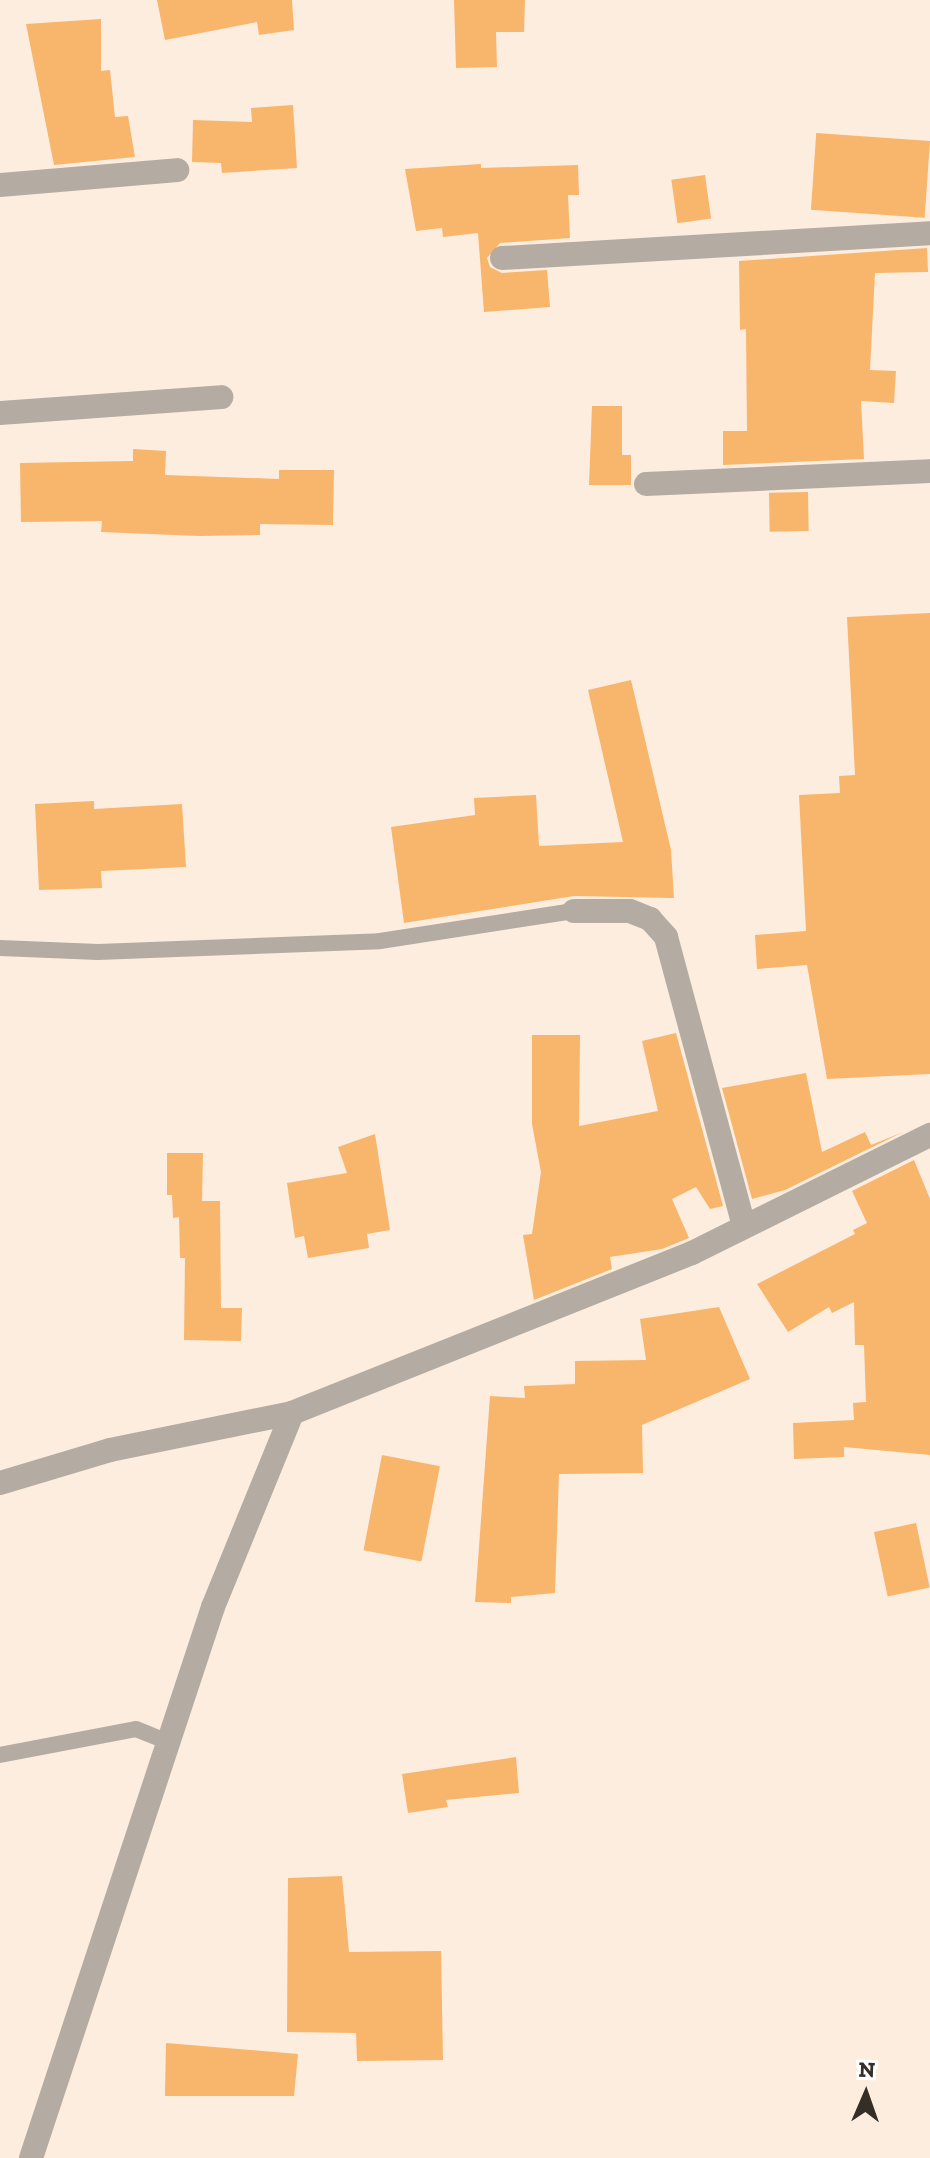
<!DOCTYPE html>
<style>
body{margin:0}
#map{position:relative;width:930px;height:2158px;overflow:hidden;background:#fdedde;font-family:"Zilla Slab",serif}
div>[style]{position:absolute}
.building>*{inset:0;background:#f8b56c;transform-origin:0 0}
.lane>*{height:16px;margin:-8px;padding:0 8px;transform-origin:8px;border-radius:8px;background:#b4aca3}
.street>*{height:24px;margin:-12px;padding:0 12px;transform-origin:12px;border-radius:12px;background:#b4aca3}
span{translate:-50% -50%;white-space:nowrap;text-align:center;line-height:1.15;-webkit-text-stroke:6px #fff;paint-order:stroke}
.north{position:absolute;left:826px;top:2054px;width:80px;height:80px;-webkit-text-stroke:6px #fff;paint-order:stroke;rotate:2deg;font-size:22px;font-weight:700;line-height:32px;text-align:center;color:#352e27}
.north::after{content:'';display:block;margin:auto;width:28px;height:36px;background:#352e27;clip-path:polygon(50% 0,100% 100%,50% 72%,0 100%)}
</style>
<div id="map">
<div class="building">
<i style="clip-path:polygon(157px 0,292px 0,294px 30px,259px 35px,257px 22px,165px 40px)"></i>
<i style="clip-path:polygon(454px 0,525px 0,524px 32px,496px 32px,497px 67px,456px 68px)"></i>
<i style="clip-path:polygon(101px 19px,101px 71px,110px 70px,115px 117px,128px 116px,135px 157px,54px 165px,26px 24px)"></i>
<i style="clip-path:polygon(293px 105px,297px 168px,222px 173px,221px 163px,192px 162px,193px 120px,252px 122px,251px 108px)"></i>
<i style="left:930px;top:141px;width:77px;height:114px;rotate:94deg"></i>
<i style="clip-path:polygon(481px 164px,481px 168px,578px 165px,579px 195px,568px 195px,570px 238px,500px 243px,487px 258px,490px 267px,502px 273px,547px 270px,550px 307px,484px 312px,478px 233px,443px 237px,442px 228px,416px 231px,405px 169px)"></i>
<i style="left:705px;top:175px;width:44px;height:34px;rotate:82deg"></i>
<i style="clip-path:polygon(927px 248px,928px 272px,875px 273px,870px 370px,896px 371px,894px 403px,861px 401px,864px 459px,723px 465px,723px 431px,747px 431px,746px 329px,740px 330px,739px 261px)"></i>
<i style="clip-path:polygon(592px 406px,622px 406px,622px 455px,631px 455px,631px 485px,589px 485px)"></i>
<i style="clip-path:polygon(133px 449px,166px 451px,165px 475px,279px 479px,279px 470px,334px 470px,333px 525px,260px 524px,260px 535px,199px 536px,101px 532px,102px 521px,21px 522px,20px 463px,133px 461px)"></i>
<i style="left:808px;top:492px;width:39px;height:39px;rotate:89deg"></i>
<i style="clip-path:polygon(930px 613px,930px 1074px,827px 1079px,807px 965px,757px 969px,755px 935px,806px 931px,799px 795px,840px 793px,839px 776px,855px 775px,847px 617px)"></i>
<i style="clip-path:polygon(631px 680px,671px 850px,674px 898px,574px 896px,404px 923px,391px 827px,475px 815px,474px 798px,536px 795px,539px 846px,623px 842px,588px 690px)"></i>
<i style="clip-path:polygon(94px 801px,94px 809px,182px 804px,186px 867px,101px 871px,102px 888px,39px 890px,35px 804px)"></i>
<i style="clip-path:polygon(676px 1033px,723px 1206px,710px 1209px,696px 1187px,672px 1199px,689px 1238px,662px 1249px,610px 1257px,612px 1269px,534px 1300px,523px 1235px,532px 1234px,541px 1172px,532px 1124px,532px 1035px,580px 1035px,579px 1126px,658px 1111px,642px 1041px)"></i>
<i style="clip-path:polygon(806px 1073px,822px 1152px,865px 1132px,871px 1145px,903px 1132px,785px 1190px,752px 1199px,722px 1088px)"></i>
<i style="clip-path:polygon(375px 1134px,390px 1230px,367px 1234px,369px 1248px,308px 1258px,304px 1236px,295px 1238px,287px 1183px,347px 1173px,338px 1147px)"></i>
<i style="clip-path:polygon(167px 1153px,203px 1153px,202px 1201px,220px 1201px,221px 1308px,242px 1308px,241px 1341px,184px 1340px,185px 1258px,180px 1258px,179px 1217px,173px 1218px,172px 1195px,167px 1195px)"></i>
<i style="clip-path:polygon(914px 1160px,930px 1199px,930px 1455px,844px 1447px,844px 1457px,794px 1459px,793px 1423px,854px 1420px,853px 1403px,866px 1402px,864px 1345px,855px 1345px,854px 1302px,832px 1313px,829px 1307px,788px 1332px,757px 1284px,855px 1234px,853px 1230px,867px 1223px,852px 1191px)"></i>
<i style="clip-path:polygon(719px 1307px,750px 1379px,642px 1425px,643px 1473px,559px 1474px,555px 1593px,511px 1597px,511px 1603px,475px 1602px,490px 1396px,525px 1398px,524px 1386px,575px 1384px,575px 1361px,646px 1360px,640px 1319px)"></i>
<i style="left:382px;top:1455px;width:59px;height:97px;rotate:11deg"></i>
<i style="left:916px;top:1523px;width:66px;height:43px;rotate:78deg"></i>
<i style="clip-path:polygon(516px 1757px,519px 1793px,446px 1800px,448px 1807px,408px 1813px,402px 1774px)"></i>
<i style="clip-path:polygon(342px 1876px,349px 1952px,441px 1951px,443px 2060px,357px 2061px,356px 2033px,287px 2032px,288px 1878px)"></i>
<i style="clip-path:polygon(166px 2043px,298px 2054px,294px 2096px,165px 2096px)"></i>
</div>
<div class="lane">
<i style="left:0;top:948px;width:98px;rotate:2.3deg"></i>
<i style="left:98px;top:952px;width:282px;rotate:-2.2deg"></i>
<i style="left:380px;top:941px;width:196px;rotate:-8.8deg"></i>
<i style="left:0;top:1755px;width:138px;rotate:-10.8deg"></i>
<i style="left:136px;top:1729px;width:35px;rotate:22deg"></i>
</div>
<div class="street">
<i style="left:0;top:185px;width:178px;rotate:-4.8deg"></i>
<i style="left:502px;top:258px;width:429px;rotate:-3.3deg"></i>
<i style="left:0;top:413px;width:222px;rotate:-4.1deg"></i>
<i style="left:646px;top:484px;width:284px;rotate:-2.6deg"></i>
<i style="left:574px;top:911px;width:56px"></i>
<i style="left:630px;top:911px;width:22px;rotate:22deg"></i>
<i style="left:650px;top:919px;width:24px;rotate:48deg"></i>
<i style="left:666px;top:937px;width:300px;rotate:74.9deg"></i>
<i style="left:0;top:1483px;width:115px;rotate:-16.7deg"></i>
<i style="left:110px;top:1450px;width:186px;rotate:-11.5deg"></i>
<i style="left:31px;top:2158px;width:580px;rotate:-71.72deg"></i>
<i style="left:213px;top:1607px;width:209px;rotate:-67.8deg"></i>
<i style="left:292px;top:1413px;width:431px;rotate:-21.8deg"></i>
<i style="left:692px;top:1253px;width:266px;rotate:-26.4deg"></i>
</div>
<div class="north">N</div>
</div>
